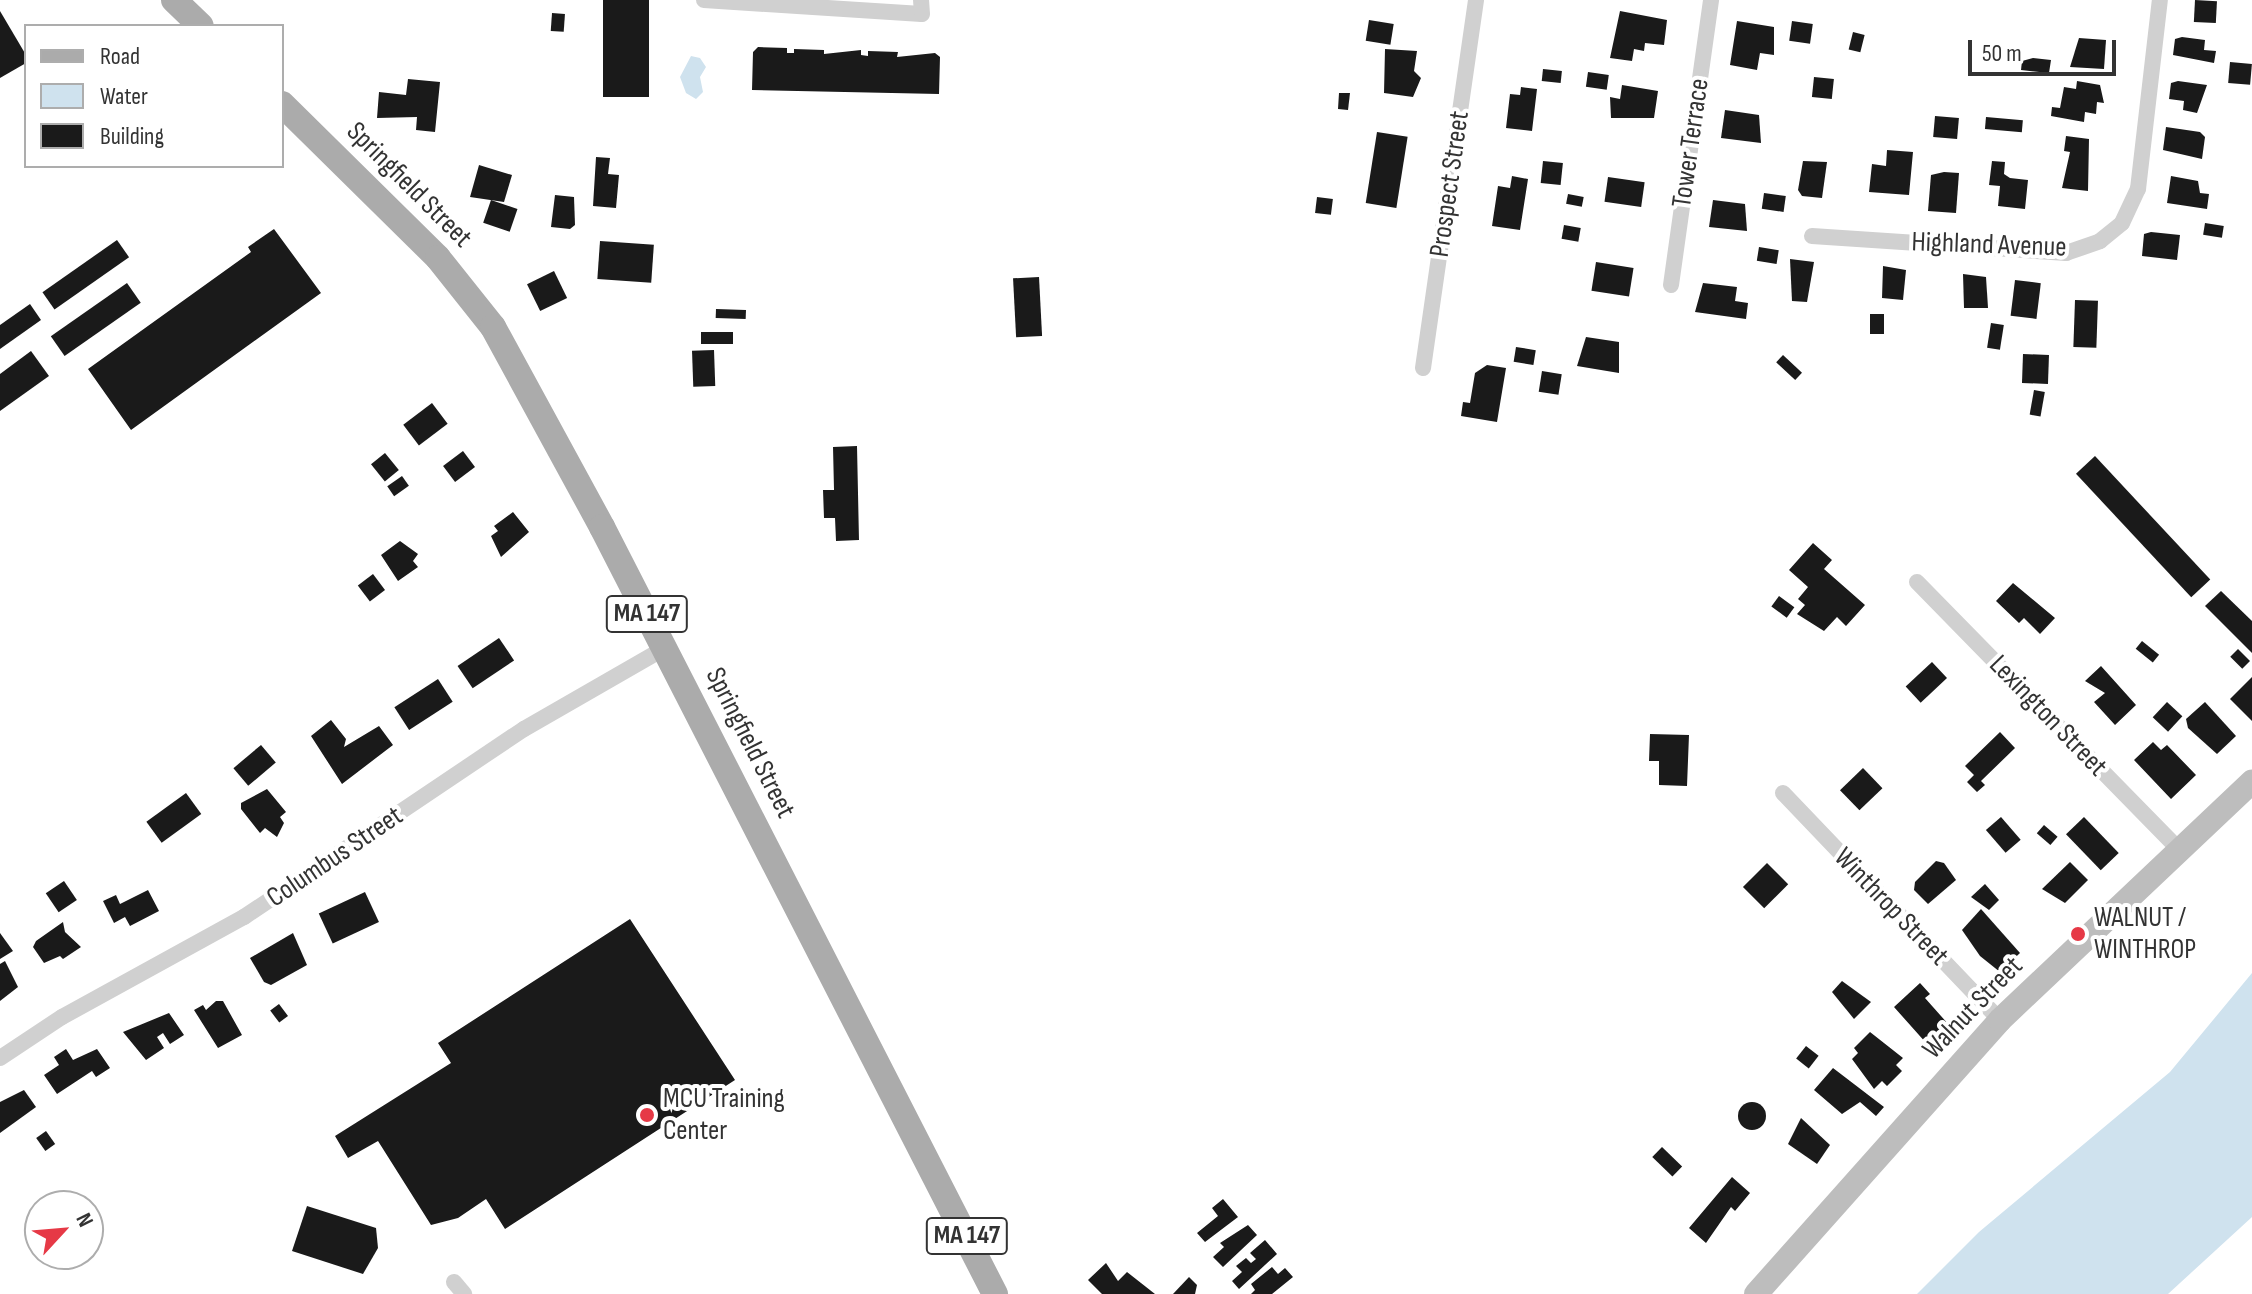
<!DOCTYPE html>
<style>
body{margin:0}
#map{position:relative;width:2252px;height:1294px;overflow:hidden;background:#fff;font-family:"Sofia Sans Condensed",sans-serif}
div>[style]{position:absolute}
.water>*{inset:0;background:#cfe2ee}
.building>*{inset:0;background:#1a1a1a;transform-origin:0 0}
.round{border-radius:50%}
.minor>*{height:16px;margin:-8px;padding:0 8px;transform-origin:8px;border-radius:8px;background:#d0d0d0}
.secondary>*{height:24px;margin:-12px;padding:0 12px;transform-origin:12px;border-radius:12px;background:#bdbdbd}
.primary>*{height:26px;margin:-13px;padding:0 13px;transform-origin:13px;border-radius:13px;background:#ababab}
.dots>*{width:22px;height:22px;translate:-50% -50%;box-sizing:border-box;border:4px solid #fff;border-radius:50%}
span{translate:-50% -50%;white-space:nowrap;text-align:center;line-height:1.15;-webkit-text-stroke:8px #fff;paint-order:stroke}
.shield-label span{padding:2px 6px;background:#fff;border:2px solid;border-radius:6px;-webkit-text-stroke-width:0}
.shield-label{font-size:26px;color:#333;font-weight:700}
.street-label{font-size:28px;color:#333}
.poi-label{font-size:28px;color:#333}
.left{translate:0 -50%;text-align:left}
.legend{position:absolute;left:24px;top:24px;width:260px;height:144px;box-sizing:border-box;background:#fff;border:2px solid #adadad;margin:0;padding:10px 14px;list-style:none;font-size:24px;color:#333}
.legend li{display:flex;align-items:center;gap:16px;height:40px}
.legend b{width:40px;border:2px solid #adadad}
.north{position:absolute;left:24px;top:1190px;width:80px;height:80px;box-sizing:border-box;background:#fff;border:2px solid #adadad;border-radius:50%;rotate:64deg;font-size:22px;font-weight:700;line-height:32px;text-align:center;color:#333}
.north::after{content:'';display:block;margin:auto;width:28px;height:36px;background:#e63946;clip-path:polygon(50% 0,100% 100%,50% 72%,0 100%)}
.scale{position:absolute;left:1968px;top:40px;width:148px;height:36px;box-sizing:border-box;border:4px solid #333;border-top:0;padding-left:10px;font-size:24px;line-height:28px;white-space:nowrap;color:#333;-webkit-text-stroke:6px #fff;paint-order:stroke}
</style>
<div id="map">
<div class="water">
<i style="clip-path:polygon(691px 56px,700px 58px,706px 67px,700px 77px,703px 92px,696px 99px,686px 93px,680px 77px)"></i>
<i style="clip-path:polygon(2252px 973px,2252px 1217px,2168px 1294px,1917px 1294px,1979px 1232px,2170px 1072px)"></i>
</div>
<div class="building">
<i style="left:603px;top:0;width:46px;height:97px"></i>
<i style="left:2195px;top:0;width:22px;height:22px;rotate:3deg"></i>
<i style="clip-path:polygon(0 11px,26px 55px,26px 63px,0 78px)"></i>
<i style="clip-path:polygon(1620px 11px,1667px 20px,1664px 45px,1645px 43px,1644px 51px,1634px 49px,1632px 61px,1610px 58px)"></i>
<i style="left:552px;top:13px;width:13px;height:18px;rotate:4deg"></i>
<i style="left:1369px;top:20px;width:25px;height:21px;rotate:9deg"></i>
<i style="clip-path:polygon(1737px 21px,1774px 27px,1774px 55px,1760px 53px,1757px 70px,1730px 65px)"></i>
<i style="left:1792px;top:21px;width:21px;height:20px;rotate:8deg"></i>
<i style="left:1853px;top:32px;width:12px;height:18px;rotate:14deg"></i>
<i style="clip-path:polygon(2182px 37px,2205px 40px,2204px 50px,2216px 51px,2214px 63px,2173px 55px,2175px 39px)"></i>
<i style="clip-path:polygon(2079px 38px,2106px 40px,2104px 69px,2070px 67px)"></i>
<i style="clip-path:polygon(758px 47px,787px 48px,787px 53px,794px 53px,794px 49px,824px 50px,824px 54px,861px 50px,861px 55px,868px 56px,868px 51px,898px 52px,897px 57px,935px 53px,940px 57px,939px 94px,752px 90px,753px 52px)"></i>
<i style="clip-path:polygon(1385px 49px,1417px 51px,1414px 71px,1421px 78px,1413px 97px,1384px 93px)"></i>
<i style="clip-path:polygon(2033px 58px,2051px 60px,2049px 73px,2021px 70px,2022px 61px)"></i>
<i style="left:2230px;top:62px;width:22px;height:21px;rotate:5deg"></i>
<i style="left:1543px;top:69px;width:19px;height:12px;rotate:6deg"></i>
<i style="left:1588px;top:72px;width:21px;height:15px;rotate:8deg"></i>
<i style="left:1814px;top:77px;width:20px;height:20px;rotate:6deg"></i>
<i style="clip-path:polygon(408px 79px,440px 82px,435px 132px,416px 130px,417px 117px,377px 118px,379px 92px,406px 95px)"></i>
<i style="clip-path:polygon(2077px 81px,2100px 85px,2104px 103px,2097px 102px,2096px 114px,2085px 112px,2084px 122px,2051px 116px,2052px 107px,2060px 108px,2064px 87px,2076px 89px)"></i>
<i style="clip-path:polygon(2178px 81px,2207px 85px,2197px 113px,2183px 110px,2184px 101px,2169px 99px,2171px 83px)"></i>
<i style="clip-path:polygon(1622px 85px,1658px 91px,1654px 118px,1611px 118px,1610px 97px,1620px 99px)"></i>
<i style="clip-path:polygon(1521px 87px,1537px 89px,1532px 131px,1506px 128px,1510px 94px,1520px 95px)"></i>
<i style="clip-path:polygon(1339px 93px,1350px 93px,1348px 110px,1338px 109px)"></i>
<i style="clip-path:polygon(1725px 110px,1759px 115px,1761px 143px,1721px 138px)"></i>
<i style="left:1935px;top:116px;width:24px;height:21px;rotate:5deg"></i>
<i style="left:1986px;top:117px;width:37px;height:12px;rotate:5deg"></i>
<i style="clip-path:polygon(2166px 127px,2200px 132px,2205px 137px,2202px 159px,2163px 150px)"></i>
<i style="left:1377px;top:132px;width:31px;height:72px;rotate:9deg"></i>
<i style="clip-path:polygon(2066px 136px,2089px 139px,2088px 191px,2062px 188px,2070px 152px,2064px 151px)"></i>
<i style="clip-path:polygon(1887px 150px,1913px 152px,1909px 195px,1869px 192px,1872px 164px,1886px 166px)"></i>
<i style="clip-path:polygon(596px 157px,610px 158px,608px 174px,619px 175px,616px 208px,593px 206px)"></i>
<i style="left:1543px;top:161px;width:20px;height:22px;rotate:6deg"></i>
<i style="clip-path:polygon(1803px 161px,1827px 162px,1822px 198px,1802px 196px,1798px 190px)"></i>
<i style="clip-path:polygon(1992px 161px,2005px 162px,2004px 174px,2010px 178px,2028px 180px,2025px 209px,1998px 206px,2000px 186px,1989px 185px)"></i>
<i style="clip-path:polygon(479px 165px,512px 175px,504px 202px,470px 197px)"></i>
<i style="clip-path:polygon(1944px 172px,1959px 173px,1956px 213px,1928px 211px,1931px 175px)"></i>
<i style="clip-path:polygon(1512px 176px,1528px 179px,1520px 230px,1492px 226px,1498px 186px,1510px 188px)"></i>
<i style="clip-path:polygon(2171px 176px,2198px 181px,2200px 193px,2209px 194px,2207px 209px,2167px 203px)"></i>
<i style="left:1608px;top:177px;width:37px;height:25px;rotate:8deg"></i>
<i style="left:1764px;top:193px;width:22px;height:16px;rotate:8deg"></i>
<i style="left:1568px;top:194px;width:16px;height:10px;rotate:11deg"></i>
<i style="clip-path:polygon(555px 195px,574px 197px,575px 225px,570px 229px,551px 227px)"></i>
<i style="left:1317px;top:197px;width:16px;height:16px;rotate:7deg"></i>
<i style="left:491px;top:200px;width:28px;height:24px;rotate:19deg"></i>
<i style="clip-path:polygon(1713px 200px,1745px 204px,1747px 231px,1709px 227px)"></i>
<i style="left:2205px;top:223px;width:19px;height:12px;rotate:9deg"></i>
<i style="left:1564px;top:225px;width:17px;height:14px;rotate:10deg"></i>
<i style="clip-path:polygon(274px 229px,321px 293px,131px 430px,88px 369px,251px 252px,248px 247px)"></i>
<i style="clip-path:polygon(2151px 232px,2180px 235px,2177px 260px,2142px 256px,2144px 234px)"></i>
<i style="left:117px;top:240px;width:21px;height:91px;rotate:55deg"></i>
<i style="left:600px;top:241px;width:54px;height:38px;rotate:4deg"></i>
<i style="left:1759px;top:247px;width:20px;height:14px;rotate:9deg"></i>
<i style="clip-path:polygon(1790px 259px,1814px 262px,1807px 302px,1792px 301px)"></i>
<i style="left:1596px;top:262px;width:38px;height:29px;rotate:9deg"></i>
<i style="clip-path:polygon(1883px 266px,1906px 270px,1903px 300px,1882px 298px)"></i>
<i style="left:554px;top:271px;width:30px;height:30px;rotate:64deg"></i>
<i style="clip-path:polygon(1963px 274px,1986px 277px,1988px 308px,1964px 308px)"></i>
<i style="left:1039px;top:277px;width:59px;height:26px;rotate:87deg"></i>
<i style="left:2015px;top:280px;width:26px;height:36px;rotate:7deg"></i>
<i style="left:127px;top:283px;width:24px;height:93px;rotate:55deg"></i>
<i style="clip-path:polygon(1703px 283px,1737px 287px,1735px 301px,1748px 303px,1746px 319px,1695px 312px)"></i>
<i style="left:2075px;top:300px;width:23px;height:47px;rotate:2deg"></i>
<i style="clip-path:polygon(30px 304px,41px 320px,0 349px,0 325px)"></i>
<i style="left:716px;top:309px;width:30px;height:9px;rotate:2deg"></i>
<i style="left:1870px;top:314px;width:14px;height:20px"></i>
<i style="left:1991px;top:323px;width:13px;height:25px;rotate:9deg"></i>
<i style="left:701px;top:332px;width:32px;height:12px"></i>
<i style="clip-path:polygon(1586px 337px,1619px 342px,1619px 373px,1577px 366px)"></i>
<i style="left:1516px;top:347px;width:20px;height:15px;rotate:9deg"></i>
<i style="left:714px;top:350px;width:36px;height:22px;rotate:88deg"></i>
<i style="clip-path:polygon(31px 351px,49px 376px,0 411px,0 374px)"></i>
<i style="left:2023px;top:354px;width:26px;height:29px;rotate:2deg"></i>
<i style="left:1783px;top:355px;width:26px;height:10px;rotate:43deg"></i>
<i style="clip-path:polygon(1487px 365px,1506px 368px,1497px 422px,1461px 416px,1463px 402px,1470px 403px,1475px 373px)"></i>
<i style="left:1542px;top:371px;width:20px;height:21px;rotate:9deg"></i>
<i style="left:2034px;top:390px;width:11px;height:25px;rotate:10deg"></i>
<i style="left:432px;top:403px;width:26px;height:36px;rotate:53deg"></i>
<i style="clip-path:polygon(857px 446px,859px 540px,836px 541px,835px 518px,824px 518px,823px 490px,834px 490px,833px 447px)"></i>
<i style="left:463px;top:451px;width:20px;height:25px;rotate:53deg"></i>
<i style="left:385px;top:453px;width:22px;height:18px;rotate:51deg"></i>
<i style="left:2095px;top:456px;width:169px;height:26px;rotate:47deg"></i>
<i style="left:402px;top:476px;width:12px;height:18px;rotate:55deg"></i>
<i style="clip-path:polygon(513px 512px,529px 532px,501px 557px,491px 536px,498px 531px,494px 526px)"></i>
<i style="clip-path:polygon(400px 541px,418px 554px,413px 561px,418px 567px,398px 581px,381px 555px)"></i>
<i style="clip-path:polygon(1813px 543px,1832px 560px,1824px 569px,1865px 605px,1846px 626px,1837px 617px,1824px 631px,1797px 614px,1805px 605px,1798px 599px,1808px 587px,1789px 570px)"></i>
<i style="left:373px;top:574px;width:20px;height:19px;rotate:53deg"></i>
<i style="clip-path:polygon(2013px 583px,2055px 618px,2040px 634px,2024px 618px,2019px 623px,1996px 601px)"></i>
<i style="clip-path:polygon(2221px 591px,2252px 621px,2252px 653px,2205px 606px)"></i>
<i style="left:1779px;top:596px;width:19px;height:13px;rotate:36deg"></i>
<i style="left:499px;top:638px;width:27px;height:50px;rotate:56deg"></i>
<i style="left:2142px;top:641px;width:22px;height:10px;rotate:39deg"></i>
<i style="left:2238px;top:649px;width:17px;height:11px;rotate:45deg"></i>
<i style="left:1932px;top:662px;width:22px;height:36px;rotate:47deg"></i>
<i style="clip-path:polygon(2101px 666px,2136px 705px,2115px 725px,2094px 702px,2105px 693px,2085px 681px)"></i>
<i style="clip-path:polygon(2252px 677px,2252px 721px,2230px 699px)"></i>
<i style="left:438px;top:679px;width:27px;height:52px;rotate:57deg"></i>
<i style="left:2167px;top:702px;width:21px;height:21px;rotate:43deg"></i>
<i style="clip-path:polygon(2205px 702px,2236px 736px,2217px 754px,2188px 728px,2186px 719px)"></i>
<i style="clip-path:polygon(331px 720px,346px 739px,344px 747px,379px 726px,393px 745px,342px 784px,311px 736px)"></i>
<i style="clip-path:polygon(2000px 732px,2015px 748px,1981px 781px,1985px 785px,1977px 792px,1967px 782px,1974px 775px,1965px 766px)"></i>
<i style="clip-path:polygon(1650px 734px,1689px 735px,1687px 786px,1659px 785px,1659px 761px,1649px 761px)"></i>
<i style="clip-path:polygon(2153px 742px,2161px 750px,2167px 745px,2196px 775px,2171px 799px,2134px 760px)"></i>
<i style="left:261px;top:745px;width:23px;height:36px;rotate:50deg"></i>
<i style="left:1863px;top:768px;width:28px;height:32px;rotate:46deg"></i>
<i style="clip-path:polygon(267px 789px,286px 812px,280px 817px,284px 823px,277px 837px,265px 828px,260px 833px,241px 809px,241px 803px)"></i>
<i style="left:186px;top:793px;width:26px;height:49px;rotate:54deg"></i>
<i style="left:2001px;top:817px;width:30px;height:20px;rotate:49deg"></i>
<i style="left:2084px;top:817px;width:50px;height:25px;rotate:46deg"></i>
<i style="left:2044px;top:825px;width:18px;height:11px;rotate:41deg"></i>
<i style="clip-path:polygon(1936px 861px,1944px 863px,1956px 880px,1928px 904px,1914px 890px,1915px 882px)"></i>
<i style="clip-path:polygon(2070px 862px,2088px 880px,2065px 903px,2042px 889px)"></i>
<i style="left:1767px;top:863px;width:30px;height:34px;rotate:45deg"></i>
<i style="left:64px;top:881px;width:23px;height:22px;rotate:56deg"></i>
<i style="clip-path:polygon(1985px 884px,1999px 900px,1989px 910px,1971px 897px)"></i>
<i style="clip-path:polygon(148px 890px,159px 911px,130px 926px,125px 917px,114px 923px,103px 901px,116px 895px,120px 904px)"></i>
<i style="left:365px;top:892px;width:33px;height:51px;rotate:65deg"></i>
<i style="clip-path:polygon(1981px 909px,2020px 953px,2000px 972px,1980px 956px,1962px 930px)"></i>
<i style="clip-path:polygon(630px 919px,735px 1080px,505px 1229px,486px 1199px,458px 1218px,431px 1225px,378px 1141px,348px 1158px,335px 1136px,451px 1063px,438px 1043px)"></i>
<i style="clip-path:polygon(63px 922px,65px 932px,81px 947px,63px 959px,60px 956px,44px 963px,33px 947px,36px 941px)"></i>
<i style="clip-path:polygon(0 933px,13px 951px,0 959px)"></i>
<i style="clip-path:polygon(293px 933px,307px 965px,271px 985px,264px 982px,250px 958px)"></i>
<i style="clip-path:polygon(5px 961px,18px 987px,0 1001px,0 964px)"></i>
<i style="clip-path:polygon(1842px 981px,1871px 1002px,1854px 1019px,1832px 992px)"></i>
<i style="clip-path:polygon(1920px 983px,1930px 994px,1925px 998px,1949px 1025px,1927px 1044px,1894px 1007px)"></i>
<i style="clip-path:polygon(216px 1001px,223px 1001px,242px 1035px,218px 1048px,194px 1010px,203px 1005px,206px 1010px)"></i>
<i style="left:279px;top:1004px;width:15px;height:11px;rotate:53deg"></i>
<i style="clip-path:polygon(169px 1013px,184px 1035px,170px 1044px,163px 1033px,157px 1037px,164px 1048px,146px 1060px,123px 1032px)"></i>
<i style="clip-path:polygon(1870px 1032px,1903px 1058px,1896px 1065px,1902px 1071px,1887px 1086px,1882px 1081px,1874px 1089px,1852px 1059px,1858px 1053px,1854px 1048px)"></i>
<i style="left:1806px;top:1046px;width:16px;height:16px;rotate:38deg"></i>
<i style="clip-path:polygon(66px 1049px,73px 1060px,97px 1049px,110px 1068px,96px 1077px,92px 1071px,57px 1094px,44px 1075px,59px 1065px,54px 1057px)"></i>
<i style="clip-path:polygon(1833px 1068px,1884px 1107px,1876px 1116px,1860px 1102px,1842px 1114px,1814px 1090px)"></i>
<i style="clip-path:polygon(24px 1090px,36px 1107px,0 1133px,0 1102px)"></i>
<i class="round" style="left:1738px;top:1102px;width:28px;height:28px"></i>
<i style="clip-path:polygon(1801px 1118px,1830px 1145px,1817px 1164px,1788px 1144px)"></i>
<i style="left:46px;top:1131px;width:16px;height:12px;rotate:55deg"></i>
<i style="left:1662px;top:1147px;width:28px;height:14px;rotate:44deg"></i>
<i style="clip-path:polygon(1732px 1177px,1750px 1193px,1735px 1211px,1731px 1207px,1706px 1243px,1689px 1228px)"></i>
<i style="clip-path:polygon(1223px 1199px,1238px 1217px,1205px 1242px,1197px 1233px,1218px 1216px,1212px 1208px)"></i>
<i style="clip-path:polygon(307px 1206px,376px 1228px,378px 1248px,363px 1274px,292px 1251px)"></i>
<i style="clip-path:polygon(1248px 1225px,1257px 1235px,1223px 1267px,1213px 1257px,1224px 1247px,1220px 1243px)"></i>
<i style="clip-path:polygon(1265px 1240px,1277px 1254px,1239px 1289px,1232px 1281px,1242px 1272px,1236px 1266px,1246px 1258px,1251px 1263px,1256px 1259px,1250px 1253px)"></i>
<i style="clip-path:polygon(1106px 1263px,1118px 1281px,1127px 1272px,1155px 1294px,1102px 1294px,1088px 1280px)"></i>
<i style="clip-path:polygon(1272px 1267px,1278px 1274px,1285px 1268px,1293px 1277px,1272px 1294px,1251px 1294px,1255px 1290px,1251px 1284px)"></i>
<i style="clip-path:polygon(1189px 1277px,1197px 1285px,1195px 1294px,1173px 1294px)"></i>
</div>
<div class="minor">
<i style="left:704px;top:0;width:218px;rotate:3.7deg"></i>
<i style="left:922px;top:14px;width:14px;rotate:-94deg"></i>
<i style="left:1812px;top:236px;width:255px;rotate:3.8deg"></i>
<i style="left:2066px;top:253px;width:36px;rotate:-19deg"></i>
<i style="left:2100px;top:241px;width:28px;rotate:-39deg"></i>
<i style="left:2122px;top:223px;width:38px;rotate:-65deg"></i>
<i style="left:2138px;top:189px;width:190px;rotate:-83.4deg"></i>
<i style="left:1671px;top:285px;width:288px;rotate:-82deg"></i>
<i style="left:1423px;top:368px;width:372px;rotate:-81.8deg"></i>
<i style="left:1917px;top:582px;width:376px;rotate:45.6deg"></i>
<i style="left:1783px;top:793px;width:314px;rotate:46.3deg"></i>
<i style="left:0;top:1058px;width:74px;rotate:-33.5deg"></i>
<i style="left:62px;top:1017px;width:208px;rotate:-28.8deg"></i>
<i style="left:244px;top:917px;width:337px;rotate:-33.9deg"></i>
<i style="left:524px;top:729px;width:163px;rotate:-29.9deg"></i>
<i style="left:454px;top:1282px;width:16px;rotate:50deg"></i>
</div>
<div class="secondary">
<i style="left:1756px;top:1294px;width:367px;rotate:-48.3deg"></i>
<i style="left:2000px;top:1020px;width:347px;rotate:-43.4deg"></i>
</div>
<div class="primary">
<i style="left:174px;top:0;width:37px;rotate:44deg"></i>
<i style="left:282px;top:104px;width:219px;rotate:44.6deg"></i>
<i style="left:438px;top:258px;width:88px;rotate:51.4deg"></i>
<i style="left:493px;top:327px;width:228px;rotate:61.4deg"></i>
<i style="left:602px;top:527px;width:862px;rotate:62.87deg"></i>
</div>
<div class="dots">
<i style="left:2078px;top:934px;background:#e63946"></i>
<i style="left:647px;top:1115px;background:#e63946"></i>
</div>
<div class="shield-label">
<span style="left:647px;top:614px">MA 147</span>
<span style="left:967px;top:1236px">MA 147</span>
</div>
<div class="street-label">
<span style="left:1691px;top:143px;rotate:-82deg">Tower Terrace</span>
<span style="left:1450px;top:184px;rotate:-82deg">Prospect Street</span>
<span style="left:409px;top:185px;rotate:45deg">Springfield Street</span>
<span style="left:1989px;top:245px;rotate:2deg">Highland Avenue</span>
<span style="left:2048px;top:716px;rotate:46deg">Lexington Street</span>
<span style="left:750px;top:743px;rotate:63deg">Springfield Street</span>
<span style="left:335px;top:857px;rotate:-34deg">Columbus Street</span>
<span style="left:1891px;top:907px;rotate:46deg">Winthrop Street</span>
<span style="left:1973px;top:1008px;rotate:-46deg">Walnut Street</span>
</div>
<div class="poi-label">
<span class="left" style="left:2094px;top:934px">WALNUT /<br>WINTHROP</span>
<span class="left" style="left:663px;top:1115px">MCU Training<br>Center</span>
</div>
<ul class="legend">
<li><b style="height:10px;background:#ababab"></b>Road</li>
<li><b style="height:22px;background:#cfe2ee"></b>Water</li>
<li><b style="height:22px;background:#1a1a1a"></b>Building</li>
</ul>
<div class="north">N</div>
<div class="scale">50 m</div>
</div>
